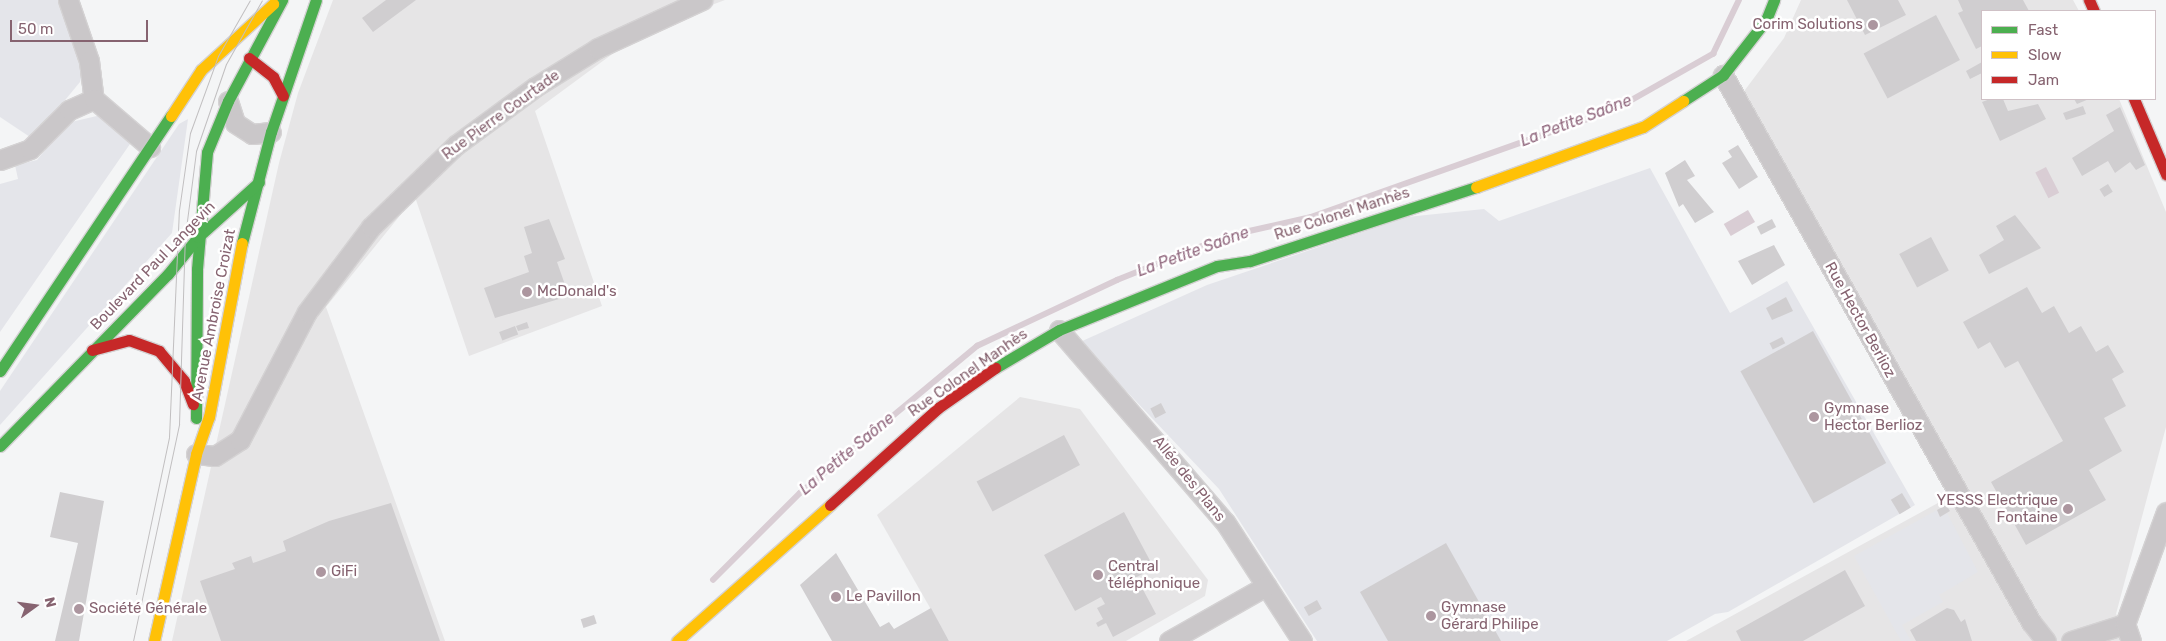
<!DOCTYPE html>
<meta charset="utf-8">
<style>
body{margin:0}
#map{position:relative;width:2166px;height:641px;overflow:hidden;background:#f4f5f6;font-family:Rubik,sans-serif}
div>[style]{position:absolute}
.built>*{inset:0;background:#e6e5e6}
.green>*{inset:0;background:#e4e5ea}
.water>*{inset:0;background:#d9cdd4;transform-origin:0 0}
.stream>*{height:5.5px;margin:-2.75px;padding:0 2.75px;transform-origin:2.75px;border-radius:2.75px;background:#d9cdd4}
.building>*{inset:0;background:#d0ced0;transform-origin:0 0}
.roads{filter:drop-shadow(1px 0 #d4d2d3) drop-shadow(-1px 0 #d4d2d3) drop-shadow(0 1px #d4d2d3) drop-shadow(0 -1px #d4d2d3)}
.street>*{height:19px;margin:-9.5px;padding:0 9.5px;transform-origin:9.5px;border-radius:9.5px;background:#cac7c9}
.fast>*{height:11px;margin:-5.5px;padding:0 5.5px;transform-origin:5.5px;border-radius:5.5px;background:#4caf50}
.slow>*{height:11px;margin:-5.5px;padding:0 5.5px;transform-origin:5.5px;border-radius:5.5px;background:#ffc107}
.jam>*{height:11px;margin:-5.5px;padding:0 5.5px;transform-origin:5.5px;border-radius:5.5px;background:#c62828}
.tram>*{height:1px;margin:-0.5px;padding:0 0.5px;transform-origin:0.5px;border-radius:0.5px;background:#c1bfc0}
.dots>*{width:14px;height:14px;translate:-50% -50%;box-sizing:border-box;border:2px solid #fff;border-radius:50%}
span{translate:-50% -50%;white-space:nowrap;text-align:center;line-height:1.15;-webkit-text-stroke:5px #fff;paint-order:stroke}
.poi-label{font-size:15px;color:#866370}
.right{translate:-100% -50%;text-align:right}
.left{translate:0 -50%;text-align:left}
.street-label{font-size:15px;color:#866370}
.water-label{font-size:16px;color:#91687e;font-style:italic}
.legend{position:absolute;left:1981px;top:10px;width:175px;height:90px;box-sizing:border-box;background:#fff;border:1px solid #cfc1c6;margin:0;padding:6px 9px;list-style:none;font-size:15px;color:#866370}
.legend li{display:flex;align-items:center;gap:10px;height:25px}
.legend b{width:25px;border:1px solid #cfc1c6}
.north{position:absolute;left:10px;top:581px;width:50px;height:50px;-webkit-text-stroke:4px #fff;paint-order:stroke;rotate:76deg;font-size:14px;font-weight:700;line-height:20px;text-align:center;color:#866370}
.north::after{content:'';display:block;margin:auto;width:18px;height:22px;background:#866370;clip-path:polygon(50% 0,100% 100%,50% 72%,0 100%)}
.scale{position:absolute;left:10px;top:20px;width:138px;height:22px;box-sizing:border-box;border:2px solid #866370;border-top:0;padding-left:6px;font-size:15px;line-height:18px;white-space:nowrap;color:#866370;-webkit-text-stroke:4px #fff;paint-order:stroke}
</style>
<div id="map">
<div class="built">
<i style="clip-path:polygon(333px 0,725px 0,645px 30px,535px 111px,602px 306px,469px 356px,415px 197px,326px 307px,445px 641px,172px 641px,279px 163px,298px 93px)"></i>
<i style="clip-path:polygon(1801px 0,2073px 0,2079px 11px,1982px 11px,1982px 99px,2119px 99px,2166px 212px,2166px 427px,2116px 614px,2137px 641px,1686px 641px,1958px 492px,1742px 94px,1784px 38px)"></i>
<i style="clip-path:polygon(1020px 397px,1080px 409px,1208px 580px,1205px 596px,1126px 641px,949px 641px,877px 515px)"></i>
</div>
<div class="green">
<i style="clip-path:polygon(0 0,61px 0,83px 71px,80px 82px,33px 139px,0 117px)"></i>
<i style="clip-path:polygon(101px 115px,130px 144px,0 332px,0 184px,18px 179px,15px 165px,37px 160px,67px 123px)"></i>
<i style="clip-path:polygon(188px 119px,172px 233px,0 425px,0 391px,179px 124px)"></i>
<i style="clip-path:polygon(1650px 168px,1730px 313px,1787px 281px,1915px 505px,1728px 612px,1715px 614px,1667px 641px,1317px 641px,1219px 489px,1080px 342px,1207px 285px,1407px 217px,1484px 209px,1499px 221px)"></i>
<i style="clip-path:polygon(1937px 510px,1940px 517px,1947px 513px,1978px 572px,1939px 595px,1943px 602px,1902px 625px,1911px 641px,1901px 641px,1854px 556px)"></i>
</div>
<div class="water">
<i style="left:2046px;top:167px;width:29px;height:12px;rotate:63deg"></i>
<i style="left:1748px;top:210px;width:14px;height:28px;rotate:60deg"></i>
</div>
<div class="stream">
<i style="left:713px;top:580px;width:123px;rotate:-45deg"></i>
<i style="left:800px;top:493px;width:230px;rotate:-39.7deg"></i>
<i style="left:977px;top:346px;width:155px;rotate:-25.2deg"></i>
<i style="left:1117px;top:280px;width:118px;rotate:-21.8deg"></i>
<i style="left:1227px;top:236px;width:86px;rotate:-12.7deg"></i>
<i style="left:1311px;top:217px;width:324px;rotate:-19.5deg"></i>
<i style="left:1616px;top:109px;width:112px;rotate:-29.6deg"></i>
<i style="left:1713px;top:54px;width:60px;rotate:-64.3deg"></i>
</div>
<div class="building">
<i style="clip-path:polygon(386px 0,416px 0,373px 32px,362px 18px)"></i>
<i style="clip-path:polygon(1847px 0,1898px 0,1906px 15px,1865px 35px)"></i>
<i style="clip-path:polygon(1958px 0,2023px 0,2029px 11px,1982px 11px,1982px 46px,1976px 49px,1958px 13px,1963px 11px)"></i>
<i style="left:1936px;top:15px;width:51px;height:82px;rotate:62deg"></i>
<i style="clip-path:polygon(1982px 62px,1982px 73px,1970px 79px,1966px 71px)"></i>
<i style="clip-path:polygon(1990px 99px,2003px 99px,2008px 111px,2038px 104px,2046px 119px,2000px 141px,1982px 102px)"></i>
<i style="clip-path:polygon(2074px 99px,2089px 99px,2077px 104px)"></i>
<i style="clip-path:polygon(2083px 106px,2086px 114px,2066px 120px,2063px 113px)"></i>
<i style="clip-path:polygon(2120px 107px,2145px 165px,2136px 170px,2130px 162px,2115px 173px,2108px 161px,2082px 176px,2072px 158px,2114px 131px,2106px 115px)"></i>
<i style="clip-path:polygon(1738px 145px,1758px 177px,1739px 189px,1722px 163px,1732px 157px,1728px 151px)"></i>
<i style="clip-path:polygon(1685px 160px,1695px 176px,1687px 180px,1714px 212px,1695px 223px,1683px 204px,1679px 207px,1665px 173px)"></i>
<i style="left:2108px;top:184px;width:9px;height:10px;rotate:58deg"></i>
<i style="clip-path:polygon(2015px 215px,2041px 248px,1989px 274px,1979px 255px,2004px 240px,1996px 226px)"></i>
<i style="clip-path:polygon(549px 219px,565px 259px,557px 262px,569px 296px,495px 318px,484px 288px,529px 272px,524px 256px,532px 253px,524px 227px)"></i>
<i style="left:1772px;top:219px;width:9px;height:17px;rotate:63deg"></i>
<i style="left:1931px;top:237px;width:38px;height:36px;rotate:62deg"></i>
<i style="clip-path:polygon(1774px 245px,1785px 265px,1752px 285px,1738px 261px)"></i>
<i style="clip-path:polygon(2027px 287px,2042px 313px,2054px 306px,2069px 333px,2081px 326px,2096px 352px,2108px 345px,2124px 372px,2112px 379px,2126px 406px,2104px 418px,2122px 451px,2089px 470px,2106px 500px,2026px 545px,1991px 482px,2063px 441px,2018px 361px,2005px 368px,1990px 342px,1978px 349px,1963px 322px)"></i>
<i style="clip-path:polygon(1786px 297px,1793px 311px,1772px 320px,1766px 308px)"></i>
<i style="clip-path:polygon(527px 322px,529px 328px,518px 331px,516px 326px)"></i>
<i style="left:515px;top:326px;width:9px;height:17px;rotate:69deg"></i>
<i style="left:1813px;top:331px;width:151px;height:83px;rotate:61deg"></i>
<i style="left:1782px;top:337px;width:7px;height:14px;rotate:63deg"></i>
<i style="left:1161px;top:403px;width:11px;height:12px;rotate:63deg"></i>
<i style="left:1064px;top:435px;width:34px;height:99px;rotate:62deg"></i>
<i style="clip-path:polygon(60px 492px,104px 501px,79px 641px,55px 641px,78px 543px,50px 537px)"></i>
<i style="left:1902px;top:493px;width:17px;height:13px;rotate:59deg"></i>
<i style="clip-path:polygon(391px 503px,440px 641px,221px 641px,200px 581px,235px 569px,232px 563px,251px 556px,253px 563px,286px 551px,283px 541px,329px 521px)"></i>
<i style="clip-path:polygon(1946px 505px,1950px 511px,1940px 517px,1937px 510px)"></i>
<i style="clip-path:polygon(1124px 512px,1154px 568px,1127px 582px,1131px 589px,1140px 584px,1156px 614px,1113px 637px,1106px 623px,1098px 627px,1096px 623px,1103px 619px,1097px 608px,1105px 604px,1101px 597px,1075px 611px,1044px 555px)"></i>
<i style="clip-path:polygon(1446px 543px,1501px 641px,1388px 641px,1360px 592px)"></i>
<i style="clip-path:polygon(836px 553px,880px 627px,889px 622px,894px 629px,931px 608px,949px 641px,832px 641px,800px 585px)"></i>
<i style="clip-path:polygon(1845px 570px,1865px 606px,1803px 641px,1741px 641px,1736px 631px)"></i>
<i style="left:1317px;top:600px;width:10px;height:15px;rotate:61deg"></i>
<i style="clip-path:polygon(1947px 608px,1954px 610px,1961px 622px,1965px 619px,1972px 641px,1916px 641px,1910px 630px)"></i>
<i style="left:594px;top:615px;width:9px;height:14px;rotate:72deg"></i>
</div>
<div class="roads">
<div class="street">
<i style="left:68px;top:0;width:65px;rotate:71deg"></i>
<i style="left:89px;top:61px;width:38px;rotate:83deg"></i>
<i style="left:1723px;top:75px;width:628px;rotate:60.62deg"></i>
<i style="left:2031px;top:622px;width:24px;rotate:52deg"></i>
<i style="left:228px;top:101px;width:23px;rotate:72deg"></i>
<i style="left:235px;top:123px;width:20px;rotate:33deg"></i>
<i style="left:252px;top:134px;width:19px;rotate:-6deg"></i>
<i style="left:0;top:160px;width:32px;rotate:-20deg"></i>
<i style="left:30px;top:149px;width:55px;rotate:-45deg"></i>
<i style="left:69px;top:110px;width:27px;rotate:-24deg"></i>
<i style="left:94px;top:99px;width:74px;rotate:40.6deg"></i>
<i style="left:1059px;top:330px;width:254px;rotate:49.2deg"></i>
<i style="left:1225px;top:522px;width:142px;rotate:57.1deg"></i>
<i style="left:196px;top:454px;width:19px;rotate:6deg"></i>
<i style="left:215px;top:456px;width:30px;rotate:-33deg"></i>
<i style="left:240px;top:440px;width:144px;rotate:-62.4deg"></i>
<i style="left:307px;top:312px;width:106px;rotate:-53deg"></i>
<i style="left:371px;top:227px;width:118px;rotate:-44deg"></i>
<i style="left:456px;top:145px;width:98px;rotate:-36.3deg"></i>
<i style="left:535px;top:87px;width:74px;rotate:-31.8deg"></i>
<i style="left:598px;top:48px;width:115px;rotate:-24.8deg"></i>
<i style="left:1169px;top:641px;width:112px;rotate:-29.6deg"></i>
<i style="left:2071px;top:641px;width:57px;rotate:-17.5deg"></i>
<i style="left:2131px;top:641px;width:18px;rotate:-109deg"></i>
<i style="left:2125px;top:624px;width:119px;rotate:-69.9deg"></i>
</div>
<div class="fast">
<i style="left:1683px;top:101px;width:48px;rotate:-33deg"></i>
<i style="left:1723px;top:75px;width:70px;rotate:-52deg"></i>
<i style="left:1766px;top:20px;width:22px;rotate:-68deg"></i>
<i style="left:242px;top:243px;width:115px;rotate:-75.4deg"></i>
<i style="left:271px;top:132px;width:139px;rotate:-71.2deg"></i>
<i style="left:995px;top:368px;width:74px;rotate:-30.7deg"></i>
<i style="left:1059px;top:330px;width:170px;rotate:-22.1deg"></i>
<i style="left:1217px;top:266px;width:33px;rotate:-9deg"></i>
<i style="left:1250px;top:261px;width:238px;rotate:-18.1deg"></i>
<i style="left:0;top:371px;width:307px;rotate:-56.2deg"></i>
<i style="left:196px;top:418px;width:149px;rotate:-89.6deg"></i>
<i style="left:197px;top:269px;width:117px;rotate:-85.1deg"></i>
<i style="left:207px;top:152px;width:55px;rotate:-67.6deg"></i>
<i style="left:228px;top:101px;width:115px;rotate:-61.9deg"></i>
<i style="left:0;top:446px;width:240px;rotate:-45.7deg"></i>
<i style="left:168px;top:274px;width:48px;rotate:-51deg"></i>
<i style="left:198px;top:237px;width:82px;rotate:-42deg"></i>
</div>
<div class="slow">
<i style="left:171px;top:116px;width:55px;rotate:-56.9deg"></i>
<i style="left:201px;top:70px;width:98px;rotate:-42.5deg"></i>
<i style="left:1476px;top:187px;width:177px;rotate:-19.8deg"></i>
<i style="left:1643px;top:127px;width:48px;rotate:-33deg"></i>
<i style="left:154px;top:641px;width:192px;rotate:-77.3deg"></i>
<i style="left:196px;top:454px;width:39px;rotate:-71deg"></i>
<i style="left:209px;top:417px;width:177px;rotate:-79.3deg"></i>
<i style="left:677px;top:641px;width:205px;rotate:-41.6deg"></i>
</div>
<div class="jam">
<i style="left:2089px;top:0;width:12px;rotate:66deg"></i>
<i style="left:249px;top:58px;width:31px;rotate:38deg"></i>
<i style="left:273px;top:77px;width:21px;rotate:62deg"></i>
<i style="left:2134px;top:99px;width:82px;rotate:66.9deg"></i>
<i style="left:92px;top:350px;width:38px;rotate:-15deg"></i>
<i style="left:129px;top:340px;width:32px;rotate:20deg"></i>
<i style="left:159px;top:351px;width:39px;rotate:50deg"></i>
<i style="left:184px;top:381px;width:25px;rotate:69deg"></i>
<i style="left:830px;top:505px;width:145px;rotate:-41.9deg"></i>
<i style="left:938px;top:408px;width:70px;rotate:-35.1deg"></i>
</div>
</div>
<div class="tram">
<i style="left:136px;top:594px;width:160px;rotate:-78.1deg"></i>
<i style="left:169px;top:437px;width:227px;rotate:-87.5deg"></i>
<i style="left:179px;top:210px;width:78px;rotate:-81.9deg"></i>
<i style="left:190px;top:133px;width:82px;rotate:-70deg"></i>
<i style="left:218px;top:56px;width:64px;rotate:-60.3deg"></i>
<i style="left:133px;top:641px;width:222px;rotate:-78deg"></i>
<i style="left:179px;top:424px;width:188px;rotate:-88.2deg"></i>
<i style="left:185px;top:236px;width:86px;rotate:-82.6deg"></i>
<i style="left:196px;top:151px;width:92px;rotate:-71deg"></i>
<i style="left:226px;top:64px;width:73px;rotate:-60.6deg"></i>
</div>
<div class="dots">
<i style="left:1873px;top:25px;background:#ac969f"></i>
<i style="left:527px;top:292px;background:#ac969f"></i>
<i style="left:1814px;top:417px;background:#ac969f"></i>
<i style="left:2068px;top:509px;background:#ac969f"></i>
<i style="left:321px;top:572px;background:#ac969f"></i>
<i style="left:1098px;top:575px;background:#ac969f"></i>
<i style="left:836px;top:597px;background:#ac969f"></i>
<i style="left:79px;top:609px;background:#ac969f"></i>
<i style="left:1431px;top:616px;background:#ac969f"></i>
</div>
<div class="poi-label">
<span class="right" style="left:1863px;top:25px">Corim Solutions</span>
<span class="left" style="left:537px;top:292px">McDonald's</span>
<span class="left" style="left:1824px;top:417px">Gymnase<br>Hector Berlioz</span>
<span class="right" style="left:2058px;top:509px">YESSS Electrique<br>Fontaine</span>
<span class="left" style="left:1108px;top:575px">Central<br>téléphonique</span>
<span class="left" style="left:331px;top:572px">GiFi</span>
<span class="left" style="left:846px;top:597px">Le Pavillon</span>
<span class="left" style="left:1441px;top:616px">Gymnase<br>Gérard Philipe</span>
<span class="left" style="left:89px;top:609px">Société Générale</span>
</div>
<div class="street-label">
<span style="left:501px;top:115px;rotate:-36deg">Rue Pierre Courtade</span>
<span style="left:1342px;top:214px;rotate:-18deg">Rue Colonel Manhès</span>
<span style="left:153px;top:266px;rotate:-46deg">Boulevard Paul Langevin</span>
<span style="left:214px;top:315px;rotate:-79deg">Avenue Ambroise Croizat</span>
<span style="left:1860px;top:320px;rotate:61deg">Rue Hector Berlioz</span>
<span style="left:968px;top:373px;rotate:-35deg">Rue Colonel Manhès</span>
<span style="left:1189px;top:479px;rotate:51deg">Allée des Plans</span>
</div>
<div class="water-label">
<span style="left:1576px;top:121px;rotate:-21deg">La Petite Saône</span>
<span style="left:1193px;top:252px;rotate:-20deg">La Petite Saône</span>
<span style="left:847px;top:454px;rotate:-40deg">La Petite Saône</span>
</div>
<ul class="legend">
<li><b style="height:6px;background:#4caf50"></b>Fast</li>
<li><b style="height:6px;background:#ffc107"></b>Slow</li>
<li><b style="height:6px;background:#c62828"></b>Jam</li>
</ul>
<div class="north">N</div>
<div class="scale">50 m</div>
</div>
